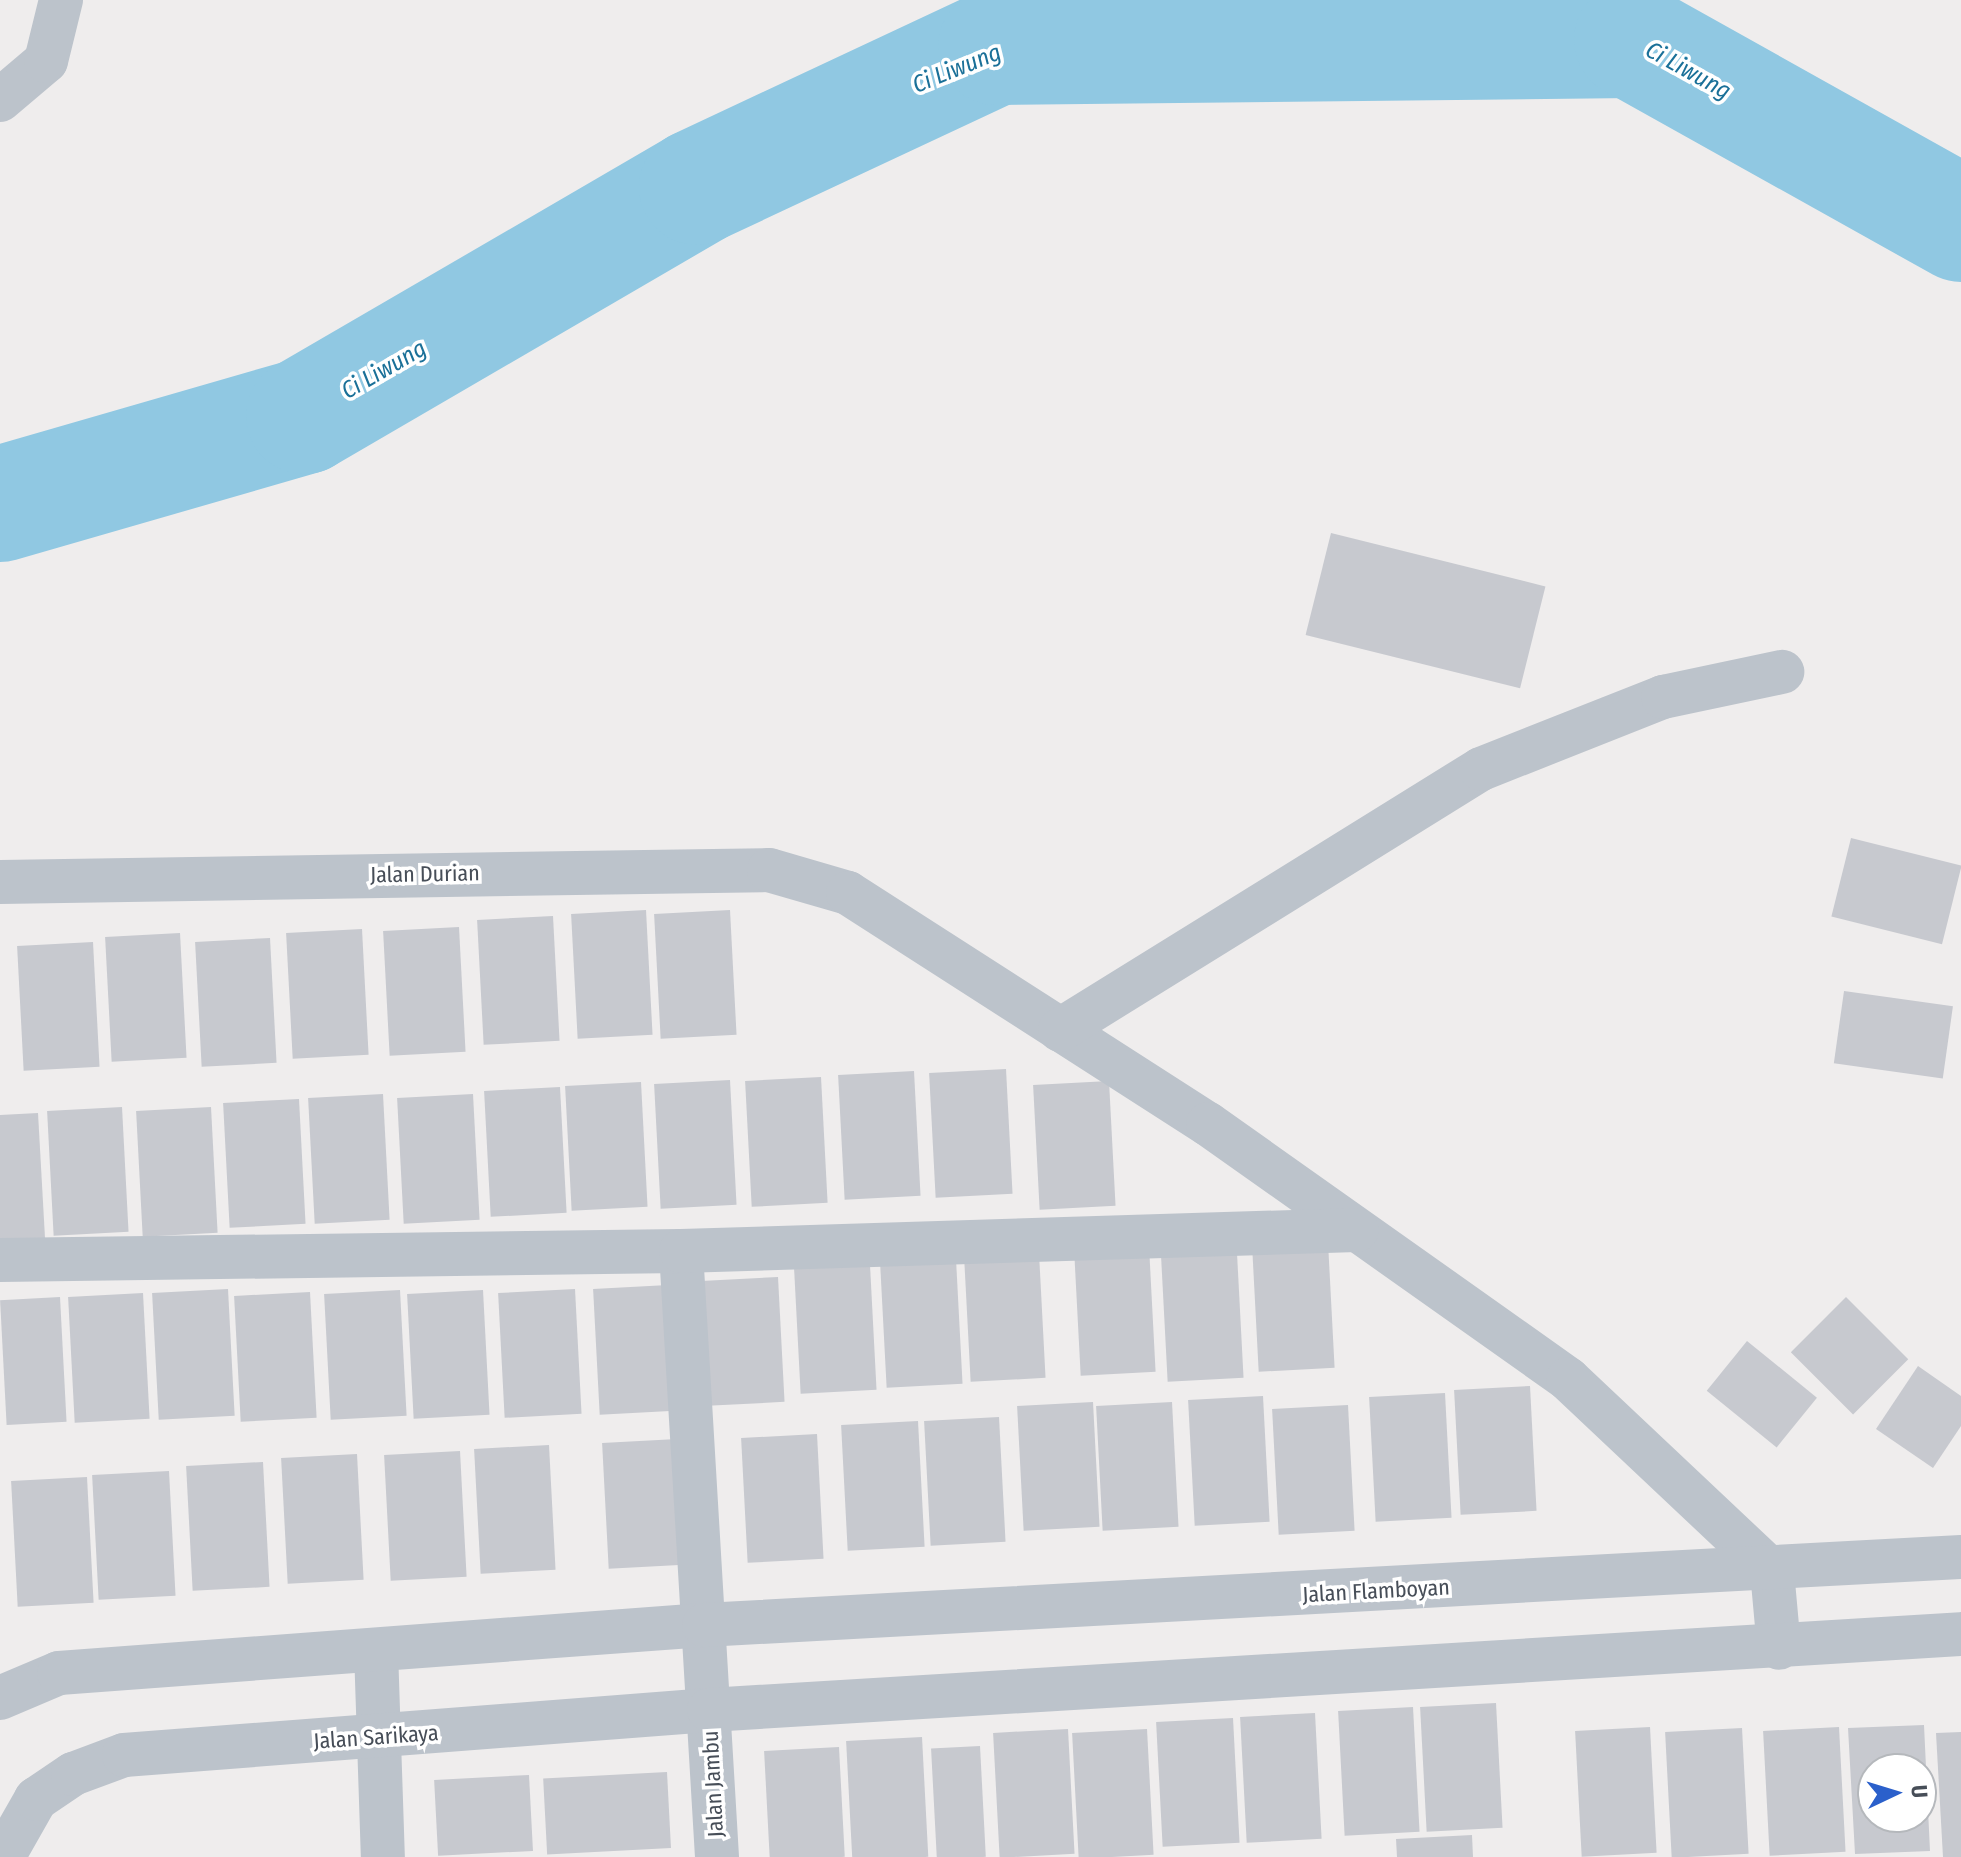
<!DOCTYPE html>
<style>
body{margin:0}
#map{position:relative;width:1961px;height:1857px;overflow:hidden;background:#efeded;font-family:"Fira Sans Condensed",sans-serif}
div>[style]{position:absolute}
.river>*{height:116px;margin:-58px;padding:0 58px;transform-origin:58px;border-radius:58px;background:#90c8e2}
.building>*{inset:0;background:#c7c9cf;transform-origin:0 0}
.minor>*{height:44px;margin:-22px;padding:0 22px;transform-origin:22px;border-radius:22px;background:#bcc3cb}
span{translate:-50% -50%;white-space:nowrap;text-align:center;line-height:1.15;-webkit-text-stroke:7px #fff;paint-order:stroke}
.street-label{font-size:22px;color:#474e58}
.water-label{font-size:24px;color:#1a7098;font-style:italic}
.north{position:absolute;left:1857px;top:1753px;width:80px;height:80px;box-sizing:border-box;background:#fff;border:2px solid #b5b8bc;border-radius:50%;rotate:86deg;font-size:22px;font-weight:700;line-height:32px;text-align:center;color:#474e58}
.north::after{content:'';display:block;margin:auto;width:28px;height:36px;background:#2b60cb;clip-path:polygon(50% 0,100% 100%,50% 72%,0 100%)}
</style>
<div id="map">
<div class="river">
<i style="left:0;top:504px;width:316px;rotate:-16.1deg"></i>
<i style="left:304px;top:416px;width:455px;rotate:-30.2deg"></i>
<i style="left:697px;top:187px;width:330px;rotate:-25.1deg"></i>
<i style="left:996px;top:47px;width:636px;rotate:-0.63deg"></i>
<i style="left:1632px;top:40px;width:377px;rotate:29.2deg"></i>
</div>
<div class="building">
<i style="left:1331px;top:533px;width:221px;height:105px;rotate:14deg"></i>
<i style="left:1851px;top:838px;width:114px;height:81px;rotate:14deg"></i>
<i style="left:646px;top:910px;width:125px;height:75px;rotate:87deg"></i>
<i style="left:730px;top:910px;width:125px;height:76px;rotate:87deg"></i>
<i style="left:553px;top:916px;width:125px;height:76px;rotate:87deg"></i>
<i style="left:459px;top:927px;width:125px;height:76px;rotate:87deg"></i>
<i style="left:362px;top:929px;width:126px;height:76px;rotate:87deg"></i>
<i style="left:180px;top:933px;width:125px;height:75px;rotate:87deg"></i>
<i style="left:270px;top:938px;width:125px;height:75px;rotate:87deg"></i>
<i style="left:93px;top:942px;width:125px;height:76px;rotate:87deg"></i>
<i style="left:1844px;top:991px;width:110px;height:73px;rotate:8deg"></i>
<i style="left:1006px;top:1069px;width:125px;height:77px;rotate:87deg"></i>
<i style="left:914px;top:1071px;width:125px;height:76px;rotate:87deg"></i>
<i style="left:821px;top:1077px;width:126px;height:76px;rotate:87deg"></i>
<i style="left:730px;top:1080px;width:125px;height:76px;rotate:87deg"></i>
<i style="left:1109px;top:1081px;width:125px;height:76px;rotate:87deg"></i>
<i style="left:641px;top:1082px;width:125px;height:76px;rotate:87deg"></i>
<i style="left:560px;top:1087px;width:126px;height:76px;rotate:87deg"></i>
<i style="left:383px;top:1094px;width:126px;height:75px;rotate:87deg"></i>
<i style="left:473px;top:1094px;width:126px;height:76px;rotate:87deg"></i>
<i style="left:299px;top:1099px;width:125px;height:76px;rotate:87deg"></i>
<i style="left:122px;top:1107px;width:125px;height:75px;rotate:87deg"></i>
<i style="left:211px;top:1107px;width:126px;height:75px;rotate:87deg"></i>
<i style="clip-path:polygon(38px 1113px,45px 1238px,0 1240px,0 1115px)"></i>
<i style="left:1328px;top:1242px;width:126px;height:76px;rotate:87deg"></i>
<i style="left:1149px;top:1246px;width:126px;height:75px;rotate:87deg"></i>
<i style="left:1039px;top:1253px;width:125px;height:75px;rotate:87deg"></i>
<i style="left:1237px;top:1253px;width:125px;height:76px;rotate:87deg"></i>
<i style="left:956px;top:1259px;width:125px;height:76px;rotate:87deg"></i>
<i style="left:870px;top:1265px;width:125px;height:76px;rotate:87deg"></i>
<i style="left:778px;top:1277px;width:125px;height:77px;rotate:87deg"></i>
<i style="left:668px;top:1285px;width:126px;height:75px;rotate:87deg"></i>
<i style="left:228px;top:1289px;width:127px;height:76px;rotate:87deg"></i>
<i style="left:575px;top:1289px;width:125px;height:77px;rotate:87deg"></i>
<i style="left:400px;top:1290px;width:126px;height:76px;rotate:87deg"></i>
<i style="left:483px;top:1290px;width:125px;height:76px;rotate:87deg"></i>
<i style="left:310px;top:1292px;width:126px;height:76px;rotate:87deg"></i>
<i style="left:143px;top:1293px;width:126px;height:75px;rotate:87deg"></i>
<i style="left:60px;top:1297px;width:125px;height:60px;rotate:87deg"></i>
<i style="left:1846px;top:1297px;width:88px;height:78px;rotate:45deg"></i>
<i style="left:1747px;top:1341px;width:90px;height:64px;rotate:39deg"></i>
<i style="clip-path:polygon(1918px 1366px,1961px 1396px,1961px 1426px,1933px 1468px,1876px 1429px)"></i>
<i style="left:1530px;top:1386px;width:125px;height:76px;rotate:87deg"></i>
<i style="left:1445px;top:1393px;width:125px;height:76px;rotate:87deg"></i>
<i style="left:1263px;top:1396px;width:126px;height:75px;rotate:87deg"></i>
<i style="left:1093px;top:1402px;width:125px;height:76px;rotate:87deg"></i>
<i style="left:1172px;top:1402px;width:125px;height:76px;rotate:87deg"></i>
<i style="left:1348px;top:1405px;width:126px;height:76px;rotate:87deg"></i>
<i style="left:999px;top:1417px;width:125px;height:75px;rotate:87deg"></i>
<i style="left:918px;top:1421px;width:126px;height:77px;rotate:87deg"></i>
<i style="left:817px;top:1434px;width:125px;height:76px;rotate:87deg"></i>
<i style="left:677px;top:1439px;width:126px;height:75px;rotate:87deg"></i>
<i style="left:549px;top:1445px;width:125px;height:75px;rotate:87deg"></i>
<i style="left:460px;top:1451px;width:126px;height:76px;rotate:87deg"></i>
<i style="left:357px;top:1454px;width:126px;height:76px;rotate:87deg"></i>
<i style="left:263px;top:1462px;width:125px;height:77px;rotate:87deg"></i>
<i style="left:169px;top:1471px;width:125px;height:77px;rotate:87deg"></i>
<i style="left:87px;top:1477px;width:126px;height:76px;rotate:87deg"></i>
<i style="left:1496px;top:1703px;width:125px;height:76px;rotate:87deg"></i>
<i style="left:1413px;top:1707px;width:125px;height:75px;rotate:87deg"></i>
<i style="left:1315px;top:1713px;width:126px;height:75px;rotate:87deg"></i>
<i style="left:1233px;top:1718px;width:125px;height:77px;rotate:87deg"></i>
<i style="clip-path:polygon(evenodd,1924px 1725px,1930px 1851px,1855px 1854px,1848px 1728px,1924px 1725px,1873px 1769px,1921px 1769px,1921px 1817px,1873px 1817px,1873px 1769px)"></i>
<i style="left:1650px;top:1727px;width:126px;height:75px;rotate:87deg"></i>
<i style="left:1839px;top:1727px;width:125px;height:76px;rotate:87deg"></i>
<i style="left:1742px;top:1728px;width:126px;height:77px;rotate:87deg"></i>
<i style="left:1068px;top:1729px;width:125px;height:75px;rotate:87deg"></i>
<i style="left:1147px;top:1729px;width:126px;height:75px;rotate:87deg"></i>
<i style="clip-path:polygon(1961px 1732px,1961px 1857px,1943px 1857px,1936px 1733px)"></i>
<i style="left:922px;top:1737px;width:120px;height:76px;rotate:87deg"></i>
<i style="left:980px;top:1746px;width:111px;height:49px;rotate:87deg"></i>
<i style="left:839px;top:1747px;width:110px;height:75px;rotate:87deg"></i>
<i style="left:667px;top:1772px;width:76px;height:124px;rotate:87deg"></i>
<i style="left:529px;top:1775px;width:76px;height:95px;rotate:87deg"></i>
<i style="clip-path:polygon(1472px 1835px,1473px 1857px,1397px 1857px,1396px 1839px)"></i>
</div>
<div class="minor">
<i style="left:0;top:100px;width:60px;rotate:-40.3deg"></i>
<i style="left:46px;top:61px;width:63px;rotate:-76.2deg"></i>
<i style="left:0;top:882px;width:769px;rotate:-0.89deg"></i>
<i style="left:769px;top:870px;width:82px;rotate:16.2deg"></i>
<i style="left:848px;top:893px;width:428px;rotate:32.7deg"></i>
<i style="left:1208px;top:1124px;width:441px;rotate:35.3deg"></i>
<i style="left:1568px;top:1379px;width:280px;rotate:43.3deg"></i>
<i style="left:1772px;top:1571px;width:77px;rotate:84.8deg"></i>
<i style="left:1060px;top:1030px;width:495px;rotate:-31.8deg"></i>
<i style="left:1481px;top:769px;width:196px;rotate:-21.6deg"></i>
<i style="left:1663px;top:697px;width:122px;rotate:-11.9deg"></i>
<i style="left:681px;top:1251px;width:607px;rotate:86.6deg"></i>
<i style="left:0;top:1260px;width:681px;rotate:-0.76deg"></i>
<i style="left:681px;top:1251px;width:676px;rotate:-1.78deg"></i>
<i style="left:376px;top:1650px;width:207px;rotate:88.1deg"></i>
<i style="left:0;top:1698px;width:64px;rotate:-23deg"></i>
<i style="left:59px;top:1673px;width:647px;rotate:-4.26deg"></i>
<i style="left:704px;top:1625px;width:1259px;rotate:-3.1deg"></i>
<i style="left:3px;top:1857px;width:67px;rotate:-60.4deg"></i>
<i style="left:36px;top:1799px;width:45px;rotate:-34deg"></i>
<i style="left:73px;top:1774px;width:54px;rotate:-20.4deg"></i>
<i style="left:124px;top:1755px;width:587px;rotate:-4.4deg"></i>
<i style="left:709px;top:1710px;width:1254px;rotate:-3.47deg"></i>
</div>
<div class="street-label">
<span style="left:425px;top:874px;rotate:-1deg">Jalan Durian</span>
<span style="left:1376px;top:1591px;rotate:-3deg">Jalan Flamboyan</span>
<span style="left:376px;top:1737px;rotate:-4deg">Jalan Sarikaya</span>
<span style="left:713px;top:1784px;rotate:-93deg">Jalan Jambu</span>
</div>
<div class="water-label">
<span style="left:957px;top:69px;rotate:-22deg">Ci Liwung</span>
<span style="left:1688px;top:71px;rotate:29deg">Ci Liwung</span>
<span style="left:384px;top:370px;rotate:-30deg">Ci Liwung</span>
</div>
<div class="north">U</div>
</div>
